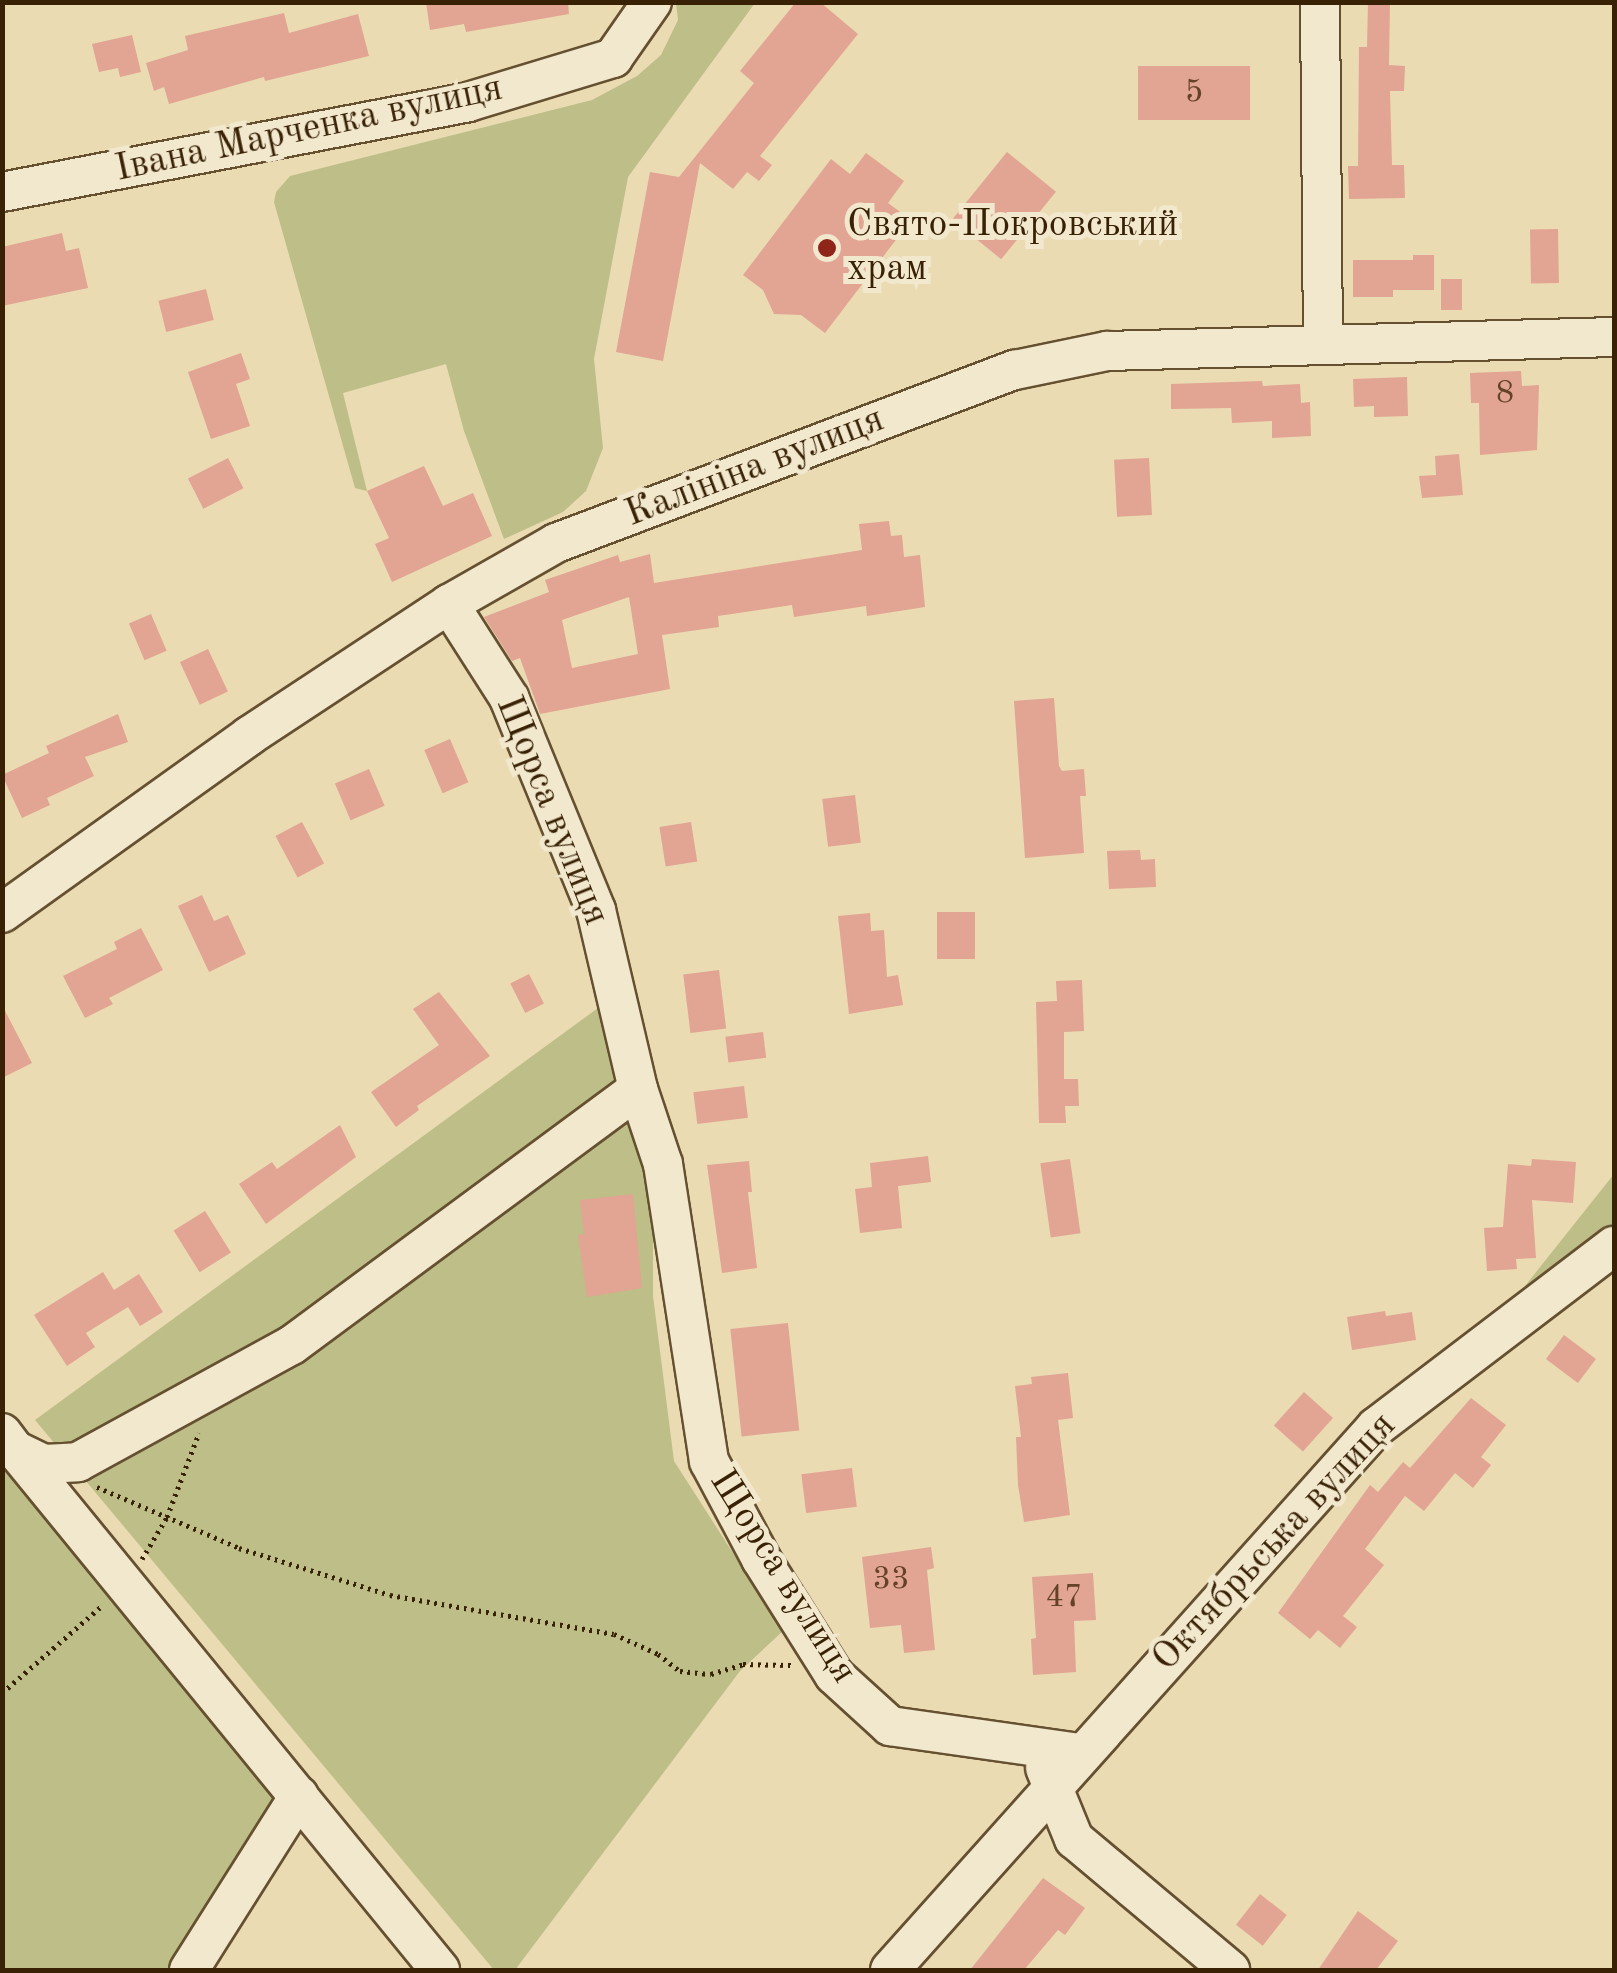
<!DOCTYPE html>
<meta charset="utf-8">
<style>
body{margin:0}
#map{position:relative;width:1617px;height:1973px;overflow:hidden;background:#eadbb3;font-family:"Old Standard TT",serif}
div>[style]{position:absolute}
.green>*{inset:0;background:#bdbe88}
.building>*{inset:0;background:#e2a493;transform-origin:0 0}
.path>*{height:5px;margin-top:-2.5px;transform-origin:0;background:repeating-linear-gradient(90deg,#392105 0 2.5px,transparent 0 7.5px)}
.roads{filter:drop-shadow(2px 0 #655030) drop-shadow(-2px 0 #655030) drop-shadow(0 2px #655030) drop-shadow(0 -2px #655030)}
.minor>*{height:38px;margin:-19px;padding:0 19px;transform-origin:19px;border-radius:19px;background:#f1e8ce}
.dots>*{width:28px;height:28px;translate:-50% -50%;box-sizing:border-box;border:5px solid #f1e8ce;border-radius:50%}
span{translate:-50% -50%;white-space:nowrap;text-align:center;line-height:1.15;-webkit-text-stroke:10px #f1e8ce;paint-order:stroke}
.number-label{font-size:32px;color:#634228}
.number-label span{-webkit-text-stroke-width:0}
.street-label{font-size:38px;color:#392105}
.poi-label{font-size:38px;color:#392105}
.left{translate:0 -50%;text-align:left}
.frame{position:absolute;inset:0;border:5px solid #392105;pointer-events:none}
</style>
<div id="map">
<div class="green">
<i style="clip-path:polygon(676px 3px,755px 3px,628px 177px,594px 359px,603px 448px,586px 491px,563px 512px,504px 539px,464px 431px,446px 364px,343px 393px,367px 491px,355px 488px,274px 202px,276px 192px,290px 176px,592px 100px,637px 76px,661px 55px,678px 20px)"></i>
<i style="clip-path:polygon(598px 1008px,632px 1128px,653px 1176px,653px 1296px,674px 1461px,783px 1631px,740px 1671px,515px 1970px,494px 1970px,35px 1420px)"></i>
<i style="clip-path:polygon(1614px 1174px,1614px 1227px,1597px 1246px,1517px 1296px)"></i>
<i style="clip-path:polygon(2px 1455px,283px 1797px,172px 1970px,3px 1970px)"></i>
</div>
<div class="building">
<i style="clip-path:polygon(426px 2px,568px 2px,569px 14px,466px 32px,464px 24px,430px 30px)"></i>
<i style="clip-path:polygon(796px 2px,820px 2px,858px 34px,760px 156px,772px 165px,759px 181px,747px 172px,733px 189px,700px 163px,663px 361px,616px 352px,650px 172px,679px 177px,754px 83px,740px 71px)"></i>
<i style="clip-path:polygon(1368px 2px,1390px 2px,1389px 65px,1405px 66px,1404px 91px,1390px 91px,1392px 165px,1404px 165px,1405px 198px,1349px 199px,1348px 166px,1358px 166px,1359px 47px,1367px 47px)"></i>
<i style="clip-path:polygon(284px 13px,289px 33px,358px 14px,369px 56px,265px 81px,264px 77px,169px 104px,164px 87px,154px 91px,146px 63px,188px 50px,185px 36px)"></i>
<i style="clip-path:polygon(132px 35px,141px 72px,120px 77px,118px 68px,99px 72px,92px 44px)"></i>
<i style="left:1138px;top:66px;width:112px;height:54px"></i>
<i style="left:1007px;top:152px;width:63px;height:87px;rotate:39deg"></i>
<i style="clip-path:polygon(866px 153px,904px 181px,888px 203px,911px 220px,825px 333px,801px 315px,774px 314px,763px 290px,743px 275px,831px 159px,850px 174px)"></i>
<i style="left:1558px;top:229px;width:54px;height:28px;rotate:89deg"></i>
<i style="clip-path:polygon(62px 233px,66px 251px,79px 248px,88px 288px,2px 306px,2px 247px)"></i>
<i style="clip-path:polygon(1413px 255px,1434px 255px,1434px 290px,1393px 290px,1393px 297px,1353px 297px,1353px 260px,1413px 260px)"></i>
<i style="left:1441px;top:279px;width:21px;height:31px"></i>
<i style="left:206px;top:289px;width:32px;height:49px;rotate:76deg"></i>
<i style="clip-path:polygon(241px 353px,250px 379px,236px 384px,250px 426px,211px 439px,188px 372px)"></i>
<i style="clip-path:polygon(1521px 371px,1522px 386px,1539px 385px,1537px 450px,1480px 455px,1479px 403px,1471px 403px,1470px 373px)"></i>
<i style="clip-path:polygon(1407px 377px,1408px 416px,1374px 417px,1374px 406px,1354px 407px,1353px 379px)"></i>
<i style="clip-path:polygon(1262px 381px,1263px 386px,1300px 384px,1301px 403px,1310px 402px,1311px 436px,1272px 438px,1272px 421px,1232px 423px,1231px 408px,1171px 409px,1171px 384px)"></i>
<i style="clip-path:polygon(1459px 454px,1463px 495px,1422px 498px,1419px 476px,1436px 475px,1435px 456px)"></i>
<i style="left:228px;top:458px;width:34px;height:45px;rotate:63deg"></i>
<i style="left:1149px;top:458px;width:57px;height:35px;rotate:87deg"></i>
<i style="clip-path:polygon(424px 466px,443px 506px,473px 493px,492px 536px,392px 582px,375px 544px,389px 538px,367px 491px)"></i>
<i style="clip-path:polygon(evenodd,889px 521px,891px 536px,902px 535px,904px 557px,920px 555px,925px 607px,867px 616px,866px 606px,794px 617px,792px 605px,718px 616px,719px 627px,662px 635px,670px 689px,540px 714px,520px 658px,512px 661px,484px 617px,549px 592px,545px 580px,618px 555px,620px 562px,650px 554px,654px 583px,862px 550px,859px 524px,889px 521px,629px 597px,638px 654px,572px 668px,562px 620px,629px 597px)"></i>
<i style="left:151px;top:614px;width:40px;height:24px;rotate:67deg"></i>
<i style="left:208px;top:649px;width:47px;height:31px;rotate:65deg"></i>
<i style="clip-path:polygon(1054px 698px,1059px 766px,1062px 771px,1084px 769px,1086px 796px,1080px 796px,1084px 853px,1025px 858px,1014px 701px)"></i>
<i style="clip-path:polygon(118px 714px,128px 742px,85px 757px,94px 776px,47px 798px,50px 805px,22px 818px,2px 775px,49px 753px,46px 746px)"></i>
<i style="left:450px;top:739px;width:47px;height:28px;rotate:67deg"></i>
<i style="left:369px;top:769px;width:40px;height:37px;rotate:67deg"></i>
<i style="left:855px;top:795px;width:48px;height:33px;rotate:83deg"></i>
<i style="left:302px;top:822px;width:47px;height:30px;rotate:62deg"></i>
<i style="left:691px;top:822px;width:40px;height:32px;rotate:81deg"></i>
<i style="clip-path:polygon(1140px 850px,1141px 860px,1155px 859px,1156px 887px,1109px 889px,1107px 851px)"></i>
<i style="clip-path:polygon(202px 895px,214px 921px,228px 915px,246px 954px,209px 972px,178px 906px)"></i>
<i style="left:937px;top:912px;width:38px;height:47px"></i>
<i style="clip-path:polygon(870px 913px,871px 931px,884px 930px,887px 977px,898px 975px,903px 1005px,849px 1014px,838px 916px)"></i>
<i style="clip-path:polygon(141px 928px,163px 970px,109px 998px,113px 1004px,85px 1018px,63px 976px,117px 949px,114px 942px)"></i>
<i style="left:719px;top:970px;width:59px;height:36px;rotate:83deg"></i>
<i style="left:529px;top:974px;width:33px;height:21px;rotate:63deg"></i>
<i style="clip-path:polygon(1082px 980px,1084px 1031px,1064px 1032px,1064px 1079px,1078px 1079px,1079px 1106px,1065px 1106px,1066px 1123px,1039px 1123px,1036px 1002px,1057px 1001px,1056px 981px)"></i>
<i style="clip-path:polygon(439px 992px,490px 1056px,417px 1106px,419px 1110px,396px 1127px,371px 1092px,439px 1045px,413px 1009px)"></i>
<i style="clip-path:polygon(2px 1005px,32px 1063px,2px 1078px)"></i>
<i style="left:763px;top:1032px;width:26px;height:38px;rotate:83deg"></i>
<i style="left:744px;top:1086px;width:32px;height:51px;rotate:83deg"></i>
<i style="clip-path:polygon(340px 1125px,356px 1157px,266px 1224px,239px 1184px,272px 1162px,277px 1169px)"></i>
<i style="clip-path:polygon(928px 1156px,931px 1182px,898px 1186px,902px 1228px,860px 1233px,855px 1189px,872px 1187px,870px 1163px)"></i>
<i style="left:1070px;top:1159px;width:75px;height:30px;rotate:82deg"></i>
<i style="clip-path:polygon(1532px 1159px,1576px 1162px,1573px 1203px,1532px 1200px,1536px 1258px,1516px 1259px,1517px 1269px,1487px 1271px,1484px 1228px,1503px 1227px,1508px 1164px,1531px 1166px)"></i>
<i style="clip-path:polygon(749px 1161px,752px 1192px,748px 1192px,757px 1268px,722px 1273px,707px 1165px)"></i>
<i style="clip-path:polygon(633px 1194px,642px 1288px,587px 1297px,578px 1235px,584px 1234px,580px 1200px)"></i>
<i style="left:205px;top:1211px;width:49px;height:37px;rotate:58deg"></i>
<i style="clip-path:polygon(103px 1272px,114px 1290px,139px 1274px,163px 1312px,140px 1326px,128px 1307px,86px 1333px,95px 1347px,67px 1366px,34px 1315px)"></i>
<i style="clip-path:polygon(1385px 1311px,1386px 1316px,1412px 1312px,1416px 1340px,1352px 1350px,1347px 1317px)"></i>
<i style="left:788px;top:1323px;width:108px;height:58px;rotate:84deg"></i>
<i style="left:1564px;top:1335px;width:40px;height:30px;rotate:37deg"></i>
<i style="clip-path:polygon(1068px 1373px,1073px 1418px,1058px 1420px,1070px 1515px,1024px 1522px,1018px 1485px,1016px 1437px,1021px 1437px,1015px 1386px,1032px 1384px,1031px 1377px)"></i>
<i style="left:1304px;top:1392px;width:39px;height:45px;rotate:42deg"></i>
<i style="clip-path:polygon(1471px 1398px,1506px 1425px,1481px 1457px,1491px 1465px,1473px 1488px,1455px 1473px,1424px 1511px,1405px 1496px,1365px 1549px,1384px 1565px,1343px 1616px,1357px 1627px,1340px 1648px,1318px 1630px,1310px 1639px,1278px 1613px,1370px 1485px,1378px 1492px,1403px 1462px,1410px 1468px)"></i>
<i style="left:852px;top:1468px;width:39px;height:51px;rotate:83deg"></i>
<i style="clip-path:polygon(931px 1547px,934px 1568px,927px 1570px,935px 1650px,904px 1653px,901px 1625px,870px 1628px,862px 1557px)"></i>
<i style="clip-path:polygon(1093px 1573px,1096px 1620px,1074px 1621px,1076px 1672px,1033px 1675px,1031px 1639px,1036px 1638px,1032px 1577px)"></i>
<i style="clip-path:polygon(1043px 1878px,1085px 1908px,1065px 1935px,1058px 1930px,1024px 1970px,970px 1970px)"></i>
<i style="left:1260px;top:1894px;width:34px;height:39px;rotate:38deg"></i>
<i style="clip-path:polygon(1358px 1911px,1398px 1941px,1376px 1970px,1318px 1970px)"></i>
</div>
<div class="path">
<i style="left:97px;top:1487px;width:155px;rotate:23.2deg"></i>
<i style="left:239px;top:1548px;width:158px;rotate:17.3deg"></i>
<i style="left:390px;top:1595px;width:227px;rotate:9.9deg"></i>
<i style="left:614px;top:1634px;width:48px;rotate:24.4deg"></i>
<i style="left:658px;top:1654px;width:28px;rotate:38deg"></i>
<i style="left:680px;top:1671px;width:31px;rotate:6deg"></i>
<i style="left:711px;top:1674px;width:34px;rotate:-17deg"></i>
<i style="left:743px;top:1664px;width:48px;rotate:1.2deg"></i>
<i style="left:142px;top:1559px;width:49px;rotate:-59.2deg"></i>
<i style="left:167px;top:1517px;width:90px;rotate:-69.1deg"></i>
<i style="left:2px;top:1693px;width:134px;rotate:-41.1deg"></i>
</div>
<div class="roads">
<div class="minor">
<i style="left:1320px;top:2px;width:341px;rotate:89.5deg"></i>
<i style="left:2px;top:192px;width:475px;rotate:-10.9deg"></i>
<i style="left:468px;top:102px;width:152px;rotate:-16.9deg"></i>
<i style="left:613px;top:58px;width:68px;rotate:-55.1deg"></i>
<i style="left:449px;top:604px;width:112px;rotate:57.4deg"></i>
<i style="left:509px;top:698px;width:229px;rotate:67.7deg"></i>
<i style="left:596px;top:910px;width:184px;rotate:76.8deg"></i>
<i style="left:638px;top:1089px;width:79px;rotate:71.6deg"></i>
<i style="left:663px;top:1164px;width:301px;rotate:81.2deg"></i>
<i style="left:709px;top:1461px;width:111px;rotate:62deg"></i>
<i style="left:761px;top:1559px;width:137px;rotate:57.8deg"></i>
<i style="left:834px;top:1675px;width:76px;rotate:42.3deg"></i>
<i style="left:890px;top:1726px;width:192px;rotate:8.1deg"></i>
<i style="left:2px;top:913px;width:304px;rotate:-35.6deg"></i>
<i style="left:249px;top:736px;width:240px;rotate:-33.4deg"></i>
<i style="left:449px;top:604px;width:123px;rotate:-29.7deg"></i>
<i style="left:556px;top:543px;width:491px;rotate:-20.7deg"></i>
<i style="left:1015px;top:370px;width:94px;rotate:-11.7deg"></i>
<i style="left:1107px;top:351px;width:507px;rotate:-1.58deg"></i>
<i style="left:2px;top:1433px;width:21px;rotate:53deg"></i>
<i style="left:15px;top:1450px;width:32px;rotate:26deg"></i>
<i style="left:44px;top:1464px;width:34px;rotate:-3deg"></i>
<i style="left:78px;top:1462px;width:244px;rotate:-28.7deg"></i>
<i style="left:292px;top:1345px;width:430px;rotate:-36.5deg"></i>
<i style="left:17px;top:1452px;width:669px;rotate:50.76deg"></i>
<i style="left:1045px;top:1768px;width:77px;rotate:67.8deg"></i>
<i style="left:1074px;top:1839px;width:204px;rotate:40deg"></i>
<i style="left:189px;top:1970px;width:206px;rotate:-57.7deg"></i>
<i style="left:890px;top:1970px;width:729px;rotate:-48.17deg"></i>
<i style="left:1376px;top:1427px;width:299px;rotate:-37.3deg"></i>
</div>
</div>
<div class="dots">
<i style="left:827px;top:248px;background:#8f2418"></i>
</div>
<div class="number-label">
<span style="left:1194px;top:93px">5</span>
<span style="left:1505px;top:394px">8</span>
<span style="left:891px;top:1580px">33</span>
<span style="left:1064px;top:1598px">47</span>
</div>
<div class="street-label">
<span style="left:309px;top:130px;rotate:-12deg">Івана Марченка вулиця</span>
<span style="left:755px;top:468px;rotate:-21deg">Калініна вулиця</span>
<span style="left:551px;top:811px;rotate:68deg">Щорса вулиця</span>
<span style="left:1275px;top:1543px;rotate:-47deg">Октябрьська вулиця</span>
<span style="left:782px;top:1577px;rotate:58deg">Щорса вулиця</span>
</div>
<div class="poi-label">
<span class="left" style="left:847px;top:248px">Свято-Покровський<br>храм</span>
</div>
<div class="frame"></div>
</div>
